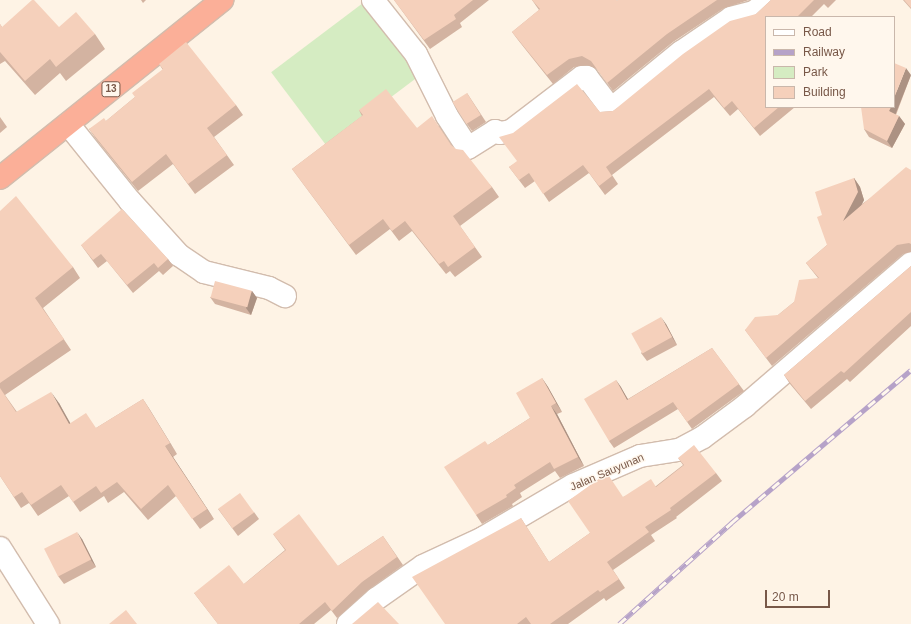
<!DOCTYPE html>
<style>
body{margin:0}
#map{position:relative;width:911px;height:624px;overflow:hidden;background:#fef3e5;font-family:Helvetica,sans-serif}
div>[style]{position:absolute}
.green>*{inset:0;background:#d5ecc2;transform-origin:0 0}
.roads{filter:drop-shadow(1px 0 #d2bcad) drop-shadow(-1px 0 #d2bcad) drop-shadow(0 1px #d2bcad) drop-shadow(0 -1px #d2bcad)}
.minor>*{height:22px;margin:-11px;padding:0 11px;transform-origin:11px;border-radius:11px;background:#fff}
.highway>*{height:22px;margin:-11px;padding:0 11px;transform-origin:11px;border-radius:11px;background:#fbaf98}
.rail>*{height:4.5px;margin-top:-2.25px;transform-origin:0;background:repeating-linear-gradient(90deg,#fff7ed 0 9px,#b6a2c8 0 18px);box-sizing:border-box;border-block:1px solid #b6a2c8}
.wall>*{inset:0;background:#d3b3a1}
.shaded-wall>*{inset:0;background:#ac9283}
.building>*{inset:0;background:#f5d0bb;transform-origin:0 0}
span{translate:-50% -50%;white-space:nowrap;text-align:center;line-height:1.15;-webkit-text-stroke:3px #fff7ed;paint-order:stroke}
.shield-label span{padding:1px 3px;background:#fff7ed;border:1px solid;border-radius:3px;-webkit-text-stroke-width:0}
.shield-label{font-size:10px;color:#785848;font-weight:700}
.street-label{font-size:11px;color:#785848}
.legend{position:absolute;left:765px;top:16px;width:130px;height:92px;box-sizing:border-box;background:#fff7ed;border:1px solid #c9b7ab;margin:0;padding:5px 7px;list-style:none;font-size:12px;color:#785848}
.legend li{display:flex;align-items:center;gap:8px;height:20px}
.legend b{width:20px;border:1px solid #c9b7ab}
.scale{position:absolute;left:765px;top:590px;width:65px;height:18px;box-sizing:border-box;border:2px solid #785848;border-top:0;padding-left:5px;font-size:12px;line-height:14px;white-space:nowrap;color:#785848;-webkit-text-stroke:3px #fff7ed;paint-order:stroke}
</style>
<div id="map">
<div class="green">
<i style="left:363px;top:3px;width:92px;height:115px;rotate:53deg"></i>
</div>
<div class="roads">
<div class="minor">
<i style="left:373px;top:0;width:69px;rotate:51.5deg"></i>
<i style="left:416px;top:54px;width:69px;rotate:63.4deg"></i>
<i style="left:447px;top:116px;width:38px;rotate:57deg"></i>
<i style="left:468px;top:148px;width:32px;rotate:-32deg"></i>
<i style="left:495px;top:131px;width:5px;rotate:22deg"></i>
<i style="left:500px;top:133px;width:11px;rotate:-10deg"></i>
<i style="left:511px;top:131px;width:89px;rotate:-37.3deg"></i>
<i style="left:582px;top:77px;width:5px"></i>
<i style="left:587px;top:77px;width:40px;rotate:53deg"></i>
<i style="left:611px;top:109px;width:90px;rotate:-39.2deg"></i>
<i style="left:681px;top:52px;width:60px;rotate:-34.2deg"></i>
<i style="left:731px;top:18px;width:24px;rotate:-15deg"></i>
<i style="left:754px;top:12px;width:19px;rotate:-39deg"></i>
<i style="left:68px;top:124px;width:99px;rotate:51.2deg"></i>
<i style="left:130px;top:201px;width:73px;rotate:47.8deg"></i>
<i style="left:179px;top:255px;width:30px;rotate:34deg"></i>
<i style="left:204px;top:272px;width:67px;rotate:13.8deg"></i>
<i style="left:269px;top:288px;width:18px;rotate:27deg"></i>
<i style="left:0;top:548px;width:90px;rotate:57.7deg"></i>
<i style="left:348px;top:624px;width:38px;rotate:-42deg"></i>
<i style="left:376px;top:599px;width:57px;rotate:-35.1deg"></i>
<i style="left:423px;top:566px;width:66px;rotate:-25deg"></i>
<i style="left:483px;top:538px;width:104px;rotate:-30.5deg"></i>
<i style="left:573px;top:485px;width:73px;rotate:-23.4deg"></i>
<i style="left:640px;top:456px;width:39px;rotate:-9deg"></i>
<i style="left:679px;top:450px;width:27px;rotate:-28deg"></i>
<i style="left:703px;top:437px;width:52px;rotate:-36.4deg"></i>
<i style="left:745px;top:406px;width:219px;rotate:-40.7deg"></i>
</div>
<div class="highway">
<i style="left:0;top:178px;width:285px;rotate:-38.7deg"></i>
</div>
</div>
<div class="rail">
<i style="left:619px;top:624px;width:151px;rotate:-42deg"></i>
<i style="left:731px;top:523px;width:236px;rotate:-40.4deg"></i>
</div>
<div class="wall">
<i style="clip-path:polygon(141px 0,146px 0,143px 3px)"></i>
<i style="clip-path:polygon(394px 0,489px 0,460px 23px,462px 27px,430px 49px)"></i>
<i style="clip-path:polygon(532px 0,616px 0,617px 1px,618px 0,749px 0,724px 8px,673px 42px,613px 91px,597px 69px,587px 65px,574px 67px,553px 84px,518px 40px,512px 32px,539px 10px)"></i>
<i style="clip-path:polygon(771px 0,836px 0,828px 8px,824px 4px,811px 17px,766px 17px,766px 107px,795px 107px,760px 136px,738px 109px,730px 116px,714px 97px,612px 175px,618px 184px,605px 195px,589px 173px,549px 202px,535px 181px,525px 188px,509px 167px,600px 112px,613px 111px,756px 14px)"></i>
<i style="clip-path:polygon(903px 0,911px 0,911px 9px)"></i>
<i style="clip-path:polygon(0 24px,2px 27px,59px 27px,95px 34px,105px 49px,66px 81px,60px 73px,35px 95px,5px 61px,0 64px)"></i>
<i style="clip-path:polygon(159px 64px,236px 105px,243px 115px,214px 137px,234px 165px,195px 194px,173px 164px,138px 191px,96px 139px,89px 129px,106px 121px,135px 97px,163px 70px)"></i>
<i style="clip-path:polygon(911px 75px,896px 115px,899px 116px,905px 124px,892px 148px,869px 137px,864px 129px)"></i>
<i style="clip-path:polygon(467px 93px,486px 122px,472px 131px,467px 124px)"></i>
<i style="clip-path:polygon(359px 110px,417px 128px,439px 126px,452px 146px,492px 187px,499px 197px,460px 226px,482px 257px,455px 277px,450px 271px,446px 274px,412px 231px,399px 241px,390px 229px,356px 255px,292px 169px,362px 116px)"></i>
<i style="clip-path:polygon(0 117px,7px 127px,0 133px)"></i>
<i style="clip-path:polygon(911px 170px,911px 252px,903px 254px,772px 366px,745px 330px,778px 315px,794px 302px,818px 278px,806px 263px,827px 245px,854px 178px,860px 187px,864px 200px,862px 204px)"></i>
<i style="clip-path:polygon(0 211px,73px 267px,80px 278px,43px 308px,71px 350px,5px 395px,17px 412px,59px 403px,70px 424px,96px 428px,143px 399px,150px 410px,177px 454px,173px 457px,214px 519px,200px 529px,176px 496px,148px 520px,124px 492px,108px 503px,104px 496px,80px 512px,69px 496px,38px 516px,29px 503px,21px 508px,0 476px)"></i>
<i style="clip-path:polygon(81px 245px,168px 259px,173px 266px,163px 275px,159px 271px,133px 293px,107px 261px,98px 268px)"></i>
<i style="clip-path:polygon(911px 266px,911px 326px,850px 382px,847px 379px,811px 409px,790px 384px,784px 375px)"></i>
<i style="clip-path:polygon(252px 291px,257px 298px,251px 315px,215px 304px,210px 297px)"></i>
<i style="clip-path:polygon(666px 324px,677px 345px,647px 361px,641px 353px)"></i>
<i style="clip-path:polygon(712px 348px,744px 391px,692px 429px,678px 409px,614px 448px,609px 441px,616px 380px,628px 399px)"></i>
<i style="clip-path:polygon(542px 378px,548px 387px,562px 412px,557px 414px,584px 466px,560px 478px,555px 471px,520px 493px,522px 497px,512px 504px,513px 506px,482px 524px,476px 515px,488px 445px,530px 418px)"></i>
<i style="clip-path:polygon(678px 458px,716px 473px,722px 481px,676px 517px,677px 518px,651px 535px,655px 541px,613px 570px,625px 588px,606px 601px,604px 598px,568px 624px,445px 624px,521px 518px,549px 562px,590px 533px,623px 497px,656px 486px,683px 465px)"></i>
<i style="clip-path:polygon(218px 509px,254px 512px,259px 519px,238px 536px)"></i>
<i style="clip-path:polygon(273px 534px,338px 566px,383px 536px,403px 565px,368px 590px,337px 618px,331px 610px,314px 624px,218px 624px,194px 593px,244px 584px,285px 550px)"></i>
<i style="clip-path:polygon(82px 539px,96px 567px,64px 584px,58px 576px)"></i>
</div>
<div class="shaded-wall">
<i style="clip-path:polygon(906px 68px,911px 75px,894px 118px,889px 111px,891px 107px,894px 107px,894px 98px)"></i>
<i style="clip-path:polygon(899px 116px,905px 124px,892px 148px,887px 141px)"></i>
<i style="clip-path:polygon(854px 178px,860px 187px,864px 200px,849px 229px,843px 221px)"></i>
<i style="clip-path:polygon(252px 291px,257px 298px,251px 315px,246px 308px)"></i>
<i style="clip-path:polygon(661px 317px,666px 324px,677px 345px,672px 337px)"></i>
<i style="clip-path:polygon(542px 378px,548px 387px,562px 412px,556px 403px)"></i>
<i style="clip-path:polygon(616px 380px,621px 387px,632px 407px,627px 400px)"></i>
<i style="clip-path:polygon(51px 392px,59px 403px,77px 435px,69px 424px)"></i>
<i style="clip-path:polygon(143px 399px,150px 410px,177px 454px,170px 443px)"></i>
<i style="clip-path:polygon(551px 406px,557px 414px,584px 466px,578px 457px)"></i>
<i style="clip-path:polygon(165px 446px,173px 457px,214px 519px,207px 509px)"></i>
<i style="clip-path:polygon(77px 532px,82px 539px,96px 567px,91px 560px)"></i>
</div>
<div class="building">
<i style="clip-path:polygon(32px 0,34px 0,59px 27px,76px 12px,95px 34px,56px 67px,50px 59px,25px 81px,0 52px,0 24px,2px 27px)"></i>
<i style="clip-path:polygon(394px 0,473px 0,454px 15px,456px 19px,424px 40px)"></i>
<i style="clip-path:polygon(532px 0,616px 0,617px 1px,618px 0,717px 0,667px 34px,607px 83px,591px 61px,582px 56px,569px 59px,547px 75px,512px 32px,540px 9px)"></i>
<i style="clip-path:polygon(771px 0,814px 0,797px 17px,766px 17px,766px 107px,779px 107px,754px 128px,732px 101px,724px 108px,709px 89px,606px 167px,612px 176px,599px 186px,583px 165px,543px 194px,529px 173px,519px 180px,509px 167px,517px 161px,499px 137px,513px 133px,577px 84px,600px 112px,613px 111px,683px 54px,730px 21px,756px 14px)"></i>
<i style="clip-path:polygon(904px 0,911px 0,911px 8px)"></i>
<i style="clip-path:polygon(186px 42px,236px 105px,207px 128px,227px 155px,188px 184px,166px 154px,132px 182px,89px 129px,104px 118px,106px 121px,135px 97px,132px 93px,163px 69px,159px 64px)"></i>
<i style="clip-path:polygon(894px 63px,906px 68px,894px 98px)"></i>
<i style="clip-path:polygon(386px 89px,417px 128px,432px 116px,451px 145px,456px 149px,463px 150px,492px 187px,453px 216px,475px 247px,448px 267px,444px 261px,439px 264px,405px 221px,392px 231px,383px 219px,349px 245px,292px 169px,363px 115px,359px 110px)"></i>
<i style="left:467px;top:93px;width:26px;height:17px;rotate:58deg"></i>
<i style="clip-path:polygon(861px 107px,891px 107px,889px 111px,899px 116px,887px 141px,864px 129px)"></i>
<i style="clip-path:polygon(906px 167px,911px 170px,911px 244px,909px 243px,897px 245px,766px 358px,745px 330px,755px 317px,778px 315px,794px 302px,799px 280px,819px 278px,806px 263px,827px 245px,817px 217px,822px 215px,815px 192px,854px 178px,858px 192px,843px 221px)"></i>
<i style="clip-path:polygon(16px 196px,73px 267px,35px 298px,64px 339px,0 383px,0 211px)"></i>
<i style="clip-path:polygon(122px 209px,168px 259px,158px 268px,154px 263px,127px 285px,101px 254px,93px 260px,81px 245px)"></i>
<i style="clip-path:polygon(911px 266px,911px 312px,844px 373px,841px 371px,805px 401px,784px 375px)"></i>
<i style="left:215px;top:281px;width:38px;height:17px;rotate:15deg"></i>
<i style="left:661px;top:317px;width:23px;height:34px;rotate:61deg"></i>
<i style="clip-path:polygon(712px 348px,739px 384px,687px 422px,673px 402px,609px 441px,584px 399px,616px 380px,627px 400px)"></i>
<i style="clip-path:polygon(542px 378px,556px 403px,551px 406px,578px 457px,554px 469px,550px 462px,514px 485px,516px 488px,506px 495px,507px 497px,476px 515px,444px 467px,485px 441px,488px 445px,530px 418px,516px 393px)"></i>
<i style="clip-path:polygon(0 388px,16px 412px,51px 392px,69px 424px,86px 413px,96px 428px,143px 399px,170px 443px,165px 446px,207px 509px,192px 519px,168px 485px,141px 509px,117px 482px,101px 493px,96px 486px,73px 502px,61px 485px,31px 505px,22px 492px,14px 497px,0 476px)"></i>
<i style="clip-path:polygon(694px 445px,716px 473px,670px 508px,671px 510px,645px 527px,649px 532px,607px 562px,619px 579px,600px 592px,598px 590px,550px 624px,531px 624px,526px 617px,517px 624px,445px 624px,412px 577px,521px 518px,549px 562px,590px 533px,568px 501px,607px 473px,623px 497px,651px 479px,656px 487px,684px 465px,678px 458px)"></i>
<i style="left:240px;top:493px;width:24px;height:27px;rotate:54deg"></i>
<i style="clip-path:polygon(299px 514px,338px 566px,383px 536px,397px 557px,362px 582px,332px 611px,325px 602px,299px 624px,218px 624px,194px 593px,229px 565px,244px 584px,286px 550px,273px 534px)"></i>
<i style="left:77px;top:532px;width:31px;height:37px;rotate:63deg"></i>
<i style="clip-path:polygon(378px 602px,399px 624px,352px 624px)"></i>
<i style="clip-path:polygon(126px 610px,137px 624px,109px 624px)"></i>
</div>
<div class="shield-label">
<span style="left:111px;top:89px">13</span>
</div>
<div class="street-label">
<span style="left:607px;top:472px;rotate:-23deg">Jalan Sauyunan</span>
</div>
<ul class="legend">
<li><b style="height:5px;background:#fff"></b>Road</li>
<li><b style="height:5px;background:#b6a2c8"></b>Railway</li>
<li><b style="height:11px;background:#d5ecc2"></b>Park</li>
<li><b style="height:11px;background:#f5d0bb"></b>Building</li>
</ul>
<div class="scale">20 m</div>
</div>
